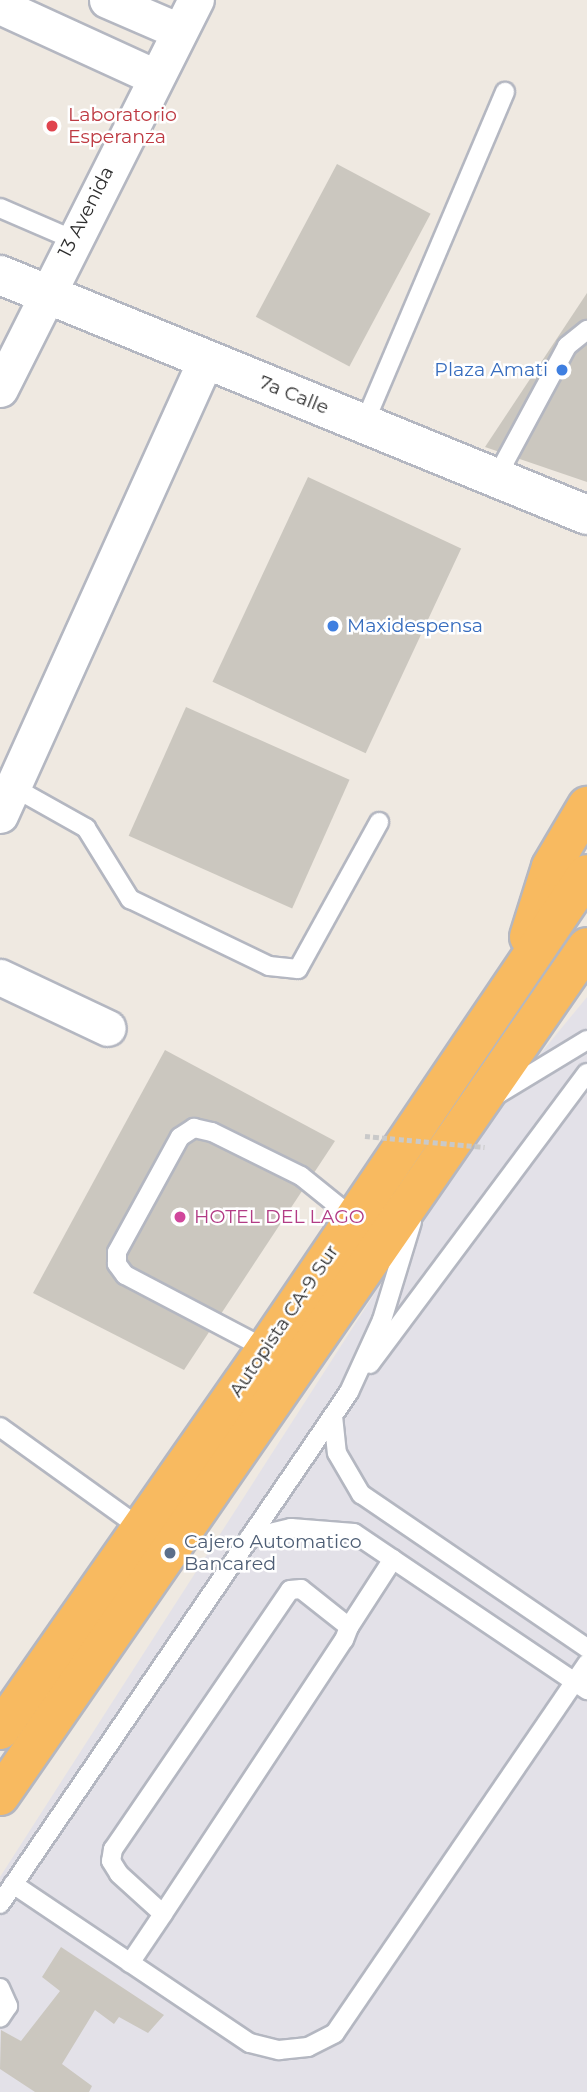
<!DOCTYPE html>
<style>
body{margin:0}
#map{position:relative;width:587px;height:2092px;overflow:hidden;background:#efe9e1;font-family:Montserrat,sans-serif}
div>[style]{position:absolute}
.industrial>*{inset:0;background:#e3e1e8}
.building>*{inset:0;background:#cbc7bf;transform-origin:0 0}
.roads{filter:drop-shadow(2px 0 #b4b7c1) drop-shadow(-2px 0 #b4b7c1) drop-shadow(0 2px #b4b7c1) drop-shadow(0 -2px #b4b7c1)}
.service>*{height:18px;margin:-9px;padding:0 9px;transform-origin:9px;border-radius:9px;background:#fff}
.minor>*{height:35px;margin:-17.5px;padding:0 17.5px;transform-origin:17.5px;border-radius:17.5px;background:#fff}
.secondary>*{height:38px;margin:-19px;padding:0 19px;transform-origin:19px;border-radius:19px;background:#fff}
.trunk>*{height:38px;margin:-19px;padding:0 19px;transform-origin:19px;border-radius:19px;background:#f8ba60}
.path-bridge>*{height:4.5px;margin-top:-2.25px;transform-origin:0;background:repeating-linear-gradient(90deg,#c9c9c9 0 5px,transparent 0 8.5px)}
.dots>*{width:19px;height:19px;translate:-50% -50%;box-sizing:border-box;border:4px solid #fff;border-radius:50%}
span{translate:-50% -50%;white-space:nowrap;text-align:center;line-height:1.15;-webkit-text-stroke:5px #fff;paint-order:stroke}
.health-label{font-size:19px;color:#be3a42}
.left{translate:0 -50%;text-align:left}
.street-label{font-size:19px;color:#2e2e2e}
.shop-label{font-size:19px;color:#366cbe}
.right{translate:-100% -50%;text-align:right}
.hotel-label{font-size:19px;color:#b23c85}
.service-label{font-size:19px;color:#4e5e75}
</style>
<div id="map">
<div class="industrial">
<i style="clip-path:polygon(587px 997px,587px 2092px,0 2092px,0 1877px,486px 1120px)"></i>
</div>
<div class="building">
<i style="left:337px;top:164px;width:106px;height:173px;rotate:28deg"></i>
<i style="clip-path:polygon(587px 293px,587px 482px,485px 447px)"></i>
<i style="left:308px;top:477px;width:169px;height:226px;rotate:25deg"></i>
<i style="left:186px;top:707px;width:179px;height:141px;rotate:24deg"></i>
<i style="clip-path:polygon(165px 1050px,335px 1141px,184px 1370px,33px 1293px)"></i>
<i style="clip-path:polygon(61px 1947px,164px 2015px,148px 2033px,119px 2017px,114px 2024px,95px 2010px,62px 2064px,92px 2086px,89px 2092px,35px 2092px,0 2069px,1px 2030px,21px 2041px,60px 1991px,42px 1977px)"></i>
</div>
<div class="roads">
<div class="service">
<i style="left:0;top:208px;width:78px;rotate:23.3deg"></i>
<i style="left:364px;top:424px;width:361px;rotate:-67deg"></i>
<i style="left:496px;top:478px;width:150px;rotate:-61.7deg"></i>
<i style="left:567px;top:346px;width:26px;rotate:-39deg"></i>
<i style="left:13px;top:787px;width:84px;rotate:29.3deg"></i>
<i style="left:86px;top:828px;width:84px;rotate:58.2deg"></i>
<i style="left:130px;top:899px;width:154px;rotate:25.7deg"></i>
<i style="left:269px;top:966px;width:29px;rotate:6deg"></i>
<i style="left:298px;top:969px;width:168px;rotate:-61.1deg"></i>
<i style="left:495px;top:1096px;width:108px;rotate:-31.3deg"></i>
<i style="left:266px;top:1349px;width:159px;rotate:-152.3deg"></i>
<i style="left:125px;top:1275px;width:14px;rotate:-126deg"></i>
<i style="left:117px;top:1264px;width:12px;rotate:-90deg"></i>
<i style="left:117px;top:1252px;width:131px;rotate:-61.3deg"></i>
<i style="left:180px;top:1137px;width:17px;rotate:-33deg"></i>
<i style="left:194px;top:1128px;width:18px;rotate:13deg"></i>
<i style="left:212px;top:1132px;width:99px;rotate:26.3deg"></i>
<i style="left:301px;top:1176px;width:67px;rotate:38.9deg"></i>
<i style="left:370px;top:1364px;width:363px;rotate:-53.3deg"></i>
<i style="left:333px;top:1416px;width:37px;rotate:84deg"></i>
<i style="left:337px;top:1453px;width:48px;rotate:59.7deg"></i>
<i style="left:361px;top:1494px;width:273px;rotate:34.3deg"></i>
<i style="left:0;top:1427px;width:175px;rotate:35.7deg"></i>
<i style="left:249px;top:1538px;width:43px;rotate:-13.4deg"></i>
<i style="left:291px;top:1528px;width:63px;rotate:4.5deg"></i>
<i style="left:354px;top:1533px;width:281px;rotate:34deg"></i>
<i style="left:349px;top:1627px;width:81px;rotate:-57.1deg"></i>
<i style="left:13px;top:1884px;width:285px;rotate:33.9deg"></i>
<i style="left:250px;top:2043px;width:30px;rotate:14deg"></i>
<i style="left:279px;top:2050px;width:29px;rotate:-6deg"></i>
<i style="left:308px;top:2047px;width:30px;rotate:-27deg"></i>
<i style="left:335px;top:2033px;width:448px;rotate:-55.7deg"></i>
<i style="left:0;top:1904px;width:620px;rotate:-55.72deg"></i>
<i style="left:349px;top:1392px;width:79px;rotate:-65.4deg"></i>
<i style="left:382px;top:1320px;width:102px;rotate:-73deg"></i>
<i style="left:130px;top:1963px;width:59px;rotate:-56deg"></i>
<i style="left:163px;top:1914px;width:328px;rotate:-56.6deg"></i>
<i style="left:344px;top:1640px;width:14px;rotate:-69deg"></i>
<i style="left:349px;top:1627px;width:61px;rotate:-141.6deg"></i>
<i style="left:301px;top:1589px;width:11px;rotate:175deg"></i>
<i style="left:290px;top:1590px;width:314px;rotate:124.3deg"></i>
<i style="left:113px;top:1849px;width:12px;rotate:99deg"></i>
<i style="left:111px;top:1861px;width:15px;rotate:58deg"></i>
<i style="left:119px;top:1874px;width:59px;rotate:42.3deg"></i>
<i style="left:0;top:1988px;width:20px;rotate:66deg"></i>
<i style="left:8px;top:2006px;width:14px;rotate:124deg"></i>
</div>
<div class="minor">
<i style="left:107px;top:0;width:78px;rotate:23.3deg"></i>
<i style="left:0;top:6px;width:170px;rotate:24.6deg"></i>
<i style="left:0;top:389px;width:436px;rotate:-63.3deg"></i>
<i style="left:0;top:815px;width:500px;rotate:-65.69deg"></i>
<i style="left:0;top:977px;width:119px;rotate:25.3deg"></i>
</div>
<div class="secondary">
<i style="left:0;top:275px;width:634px;rotate:22.24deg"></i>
</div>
<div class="trunk">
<i style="left:529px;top:937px;width:73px;rotate:-72.6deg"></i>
<i style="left:551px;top:867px;width:71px;rotate:-59.5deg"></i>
<i style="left:0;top:1730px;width:465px;rotate:-55.1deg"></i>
<i style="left:266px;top:1349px;width:573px;rotate:-55.95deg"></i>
<i style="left:0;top:1796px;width:1032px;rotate:-55.34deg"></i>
</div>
</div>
<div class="path-bridge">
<i style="left:365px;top:1136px;width:120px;rotate:5.3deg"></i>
</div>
<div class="dots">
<i style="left:52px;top:126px;background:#e0444e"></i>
<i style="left:562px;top:370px;background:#3f7fe0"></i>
<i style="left:333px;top:626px;background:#3f7fe0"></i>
<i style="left:180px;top:1217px;background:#d1479c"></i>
<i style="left:170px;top:1553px;background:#5c6f8a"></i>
</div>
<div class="health-label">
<span class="left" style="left:68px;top:126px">Laboratorio<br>Esperanza</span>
</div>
<div class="street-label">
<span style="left:86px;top:212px;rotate:-63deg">13 Avenida</span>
<span style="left:294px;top:395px;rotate:22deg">7a Calle</span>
<span style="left:284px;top:1321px;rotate:-56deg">Autopista CA-9 Sur</span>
</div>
<div class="shop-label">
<span class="right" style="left:548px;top:370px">Plaza Amati</span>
<span class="left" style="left:347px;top:626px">Maxidespensa</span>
</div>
<div class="hotel-label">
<span class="left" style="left:194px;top:1217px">HOTEL DEL LAGO</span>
</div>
<div class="service-label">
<span class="left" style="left:184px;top:1553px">Cajero Automatico<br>Bancared</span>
</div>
</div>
